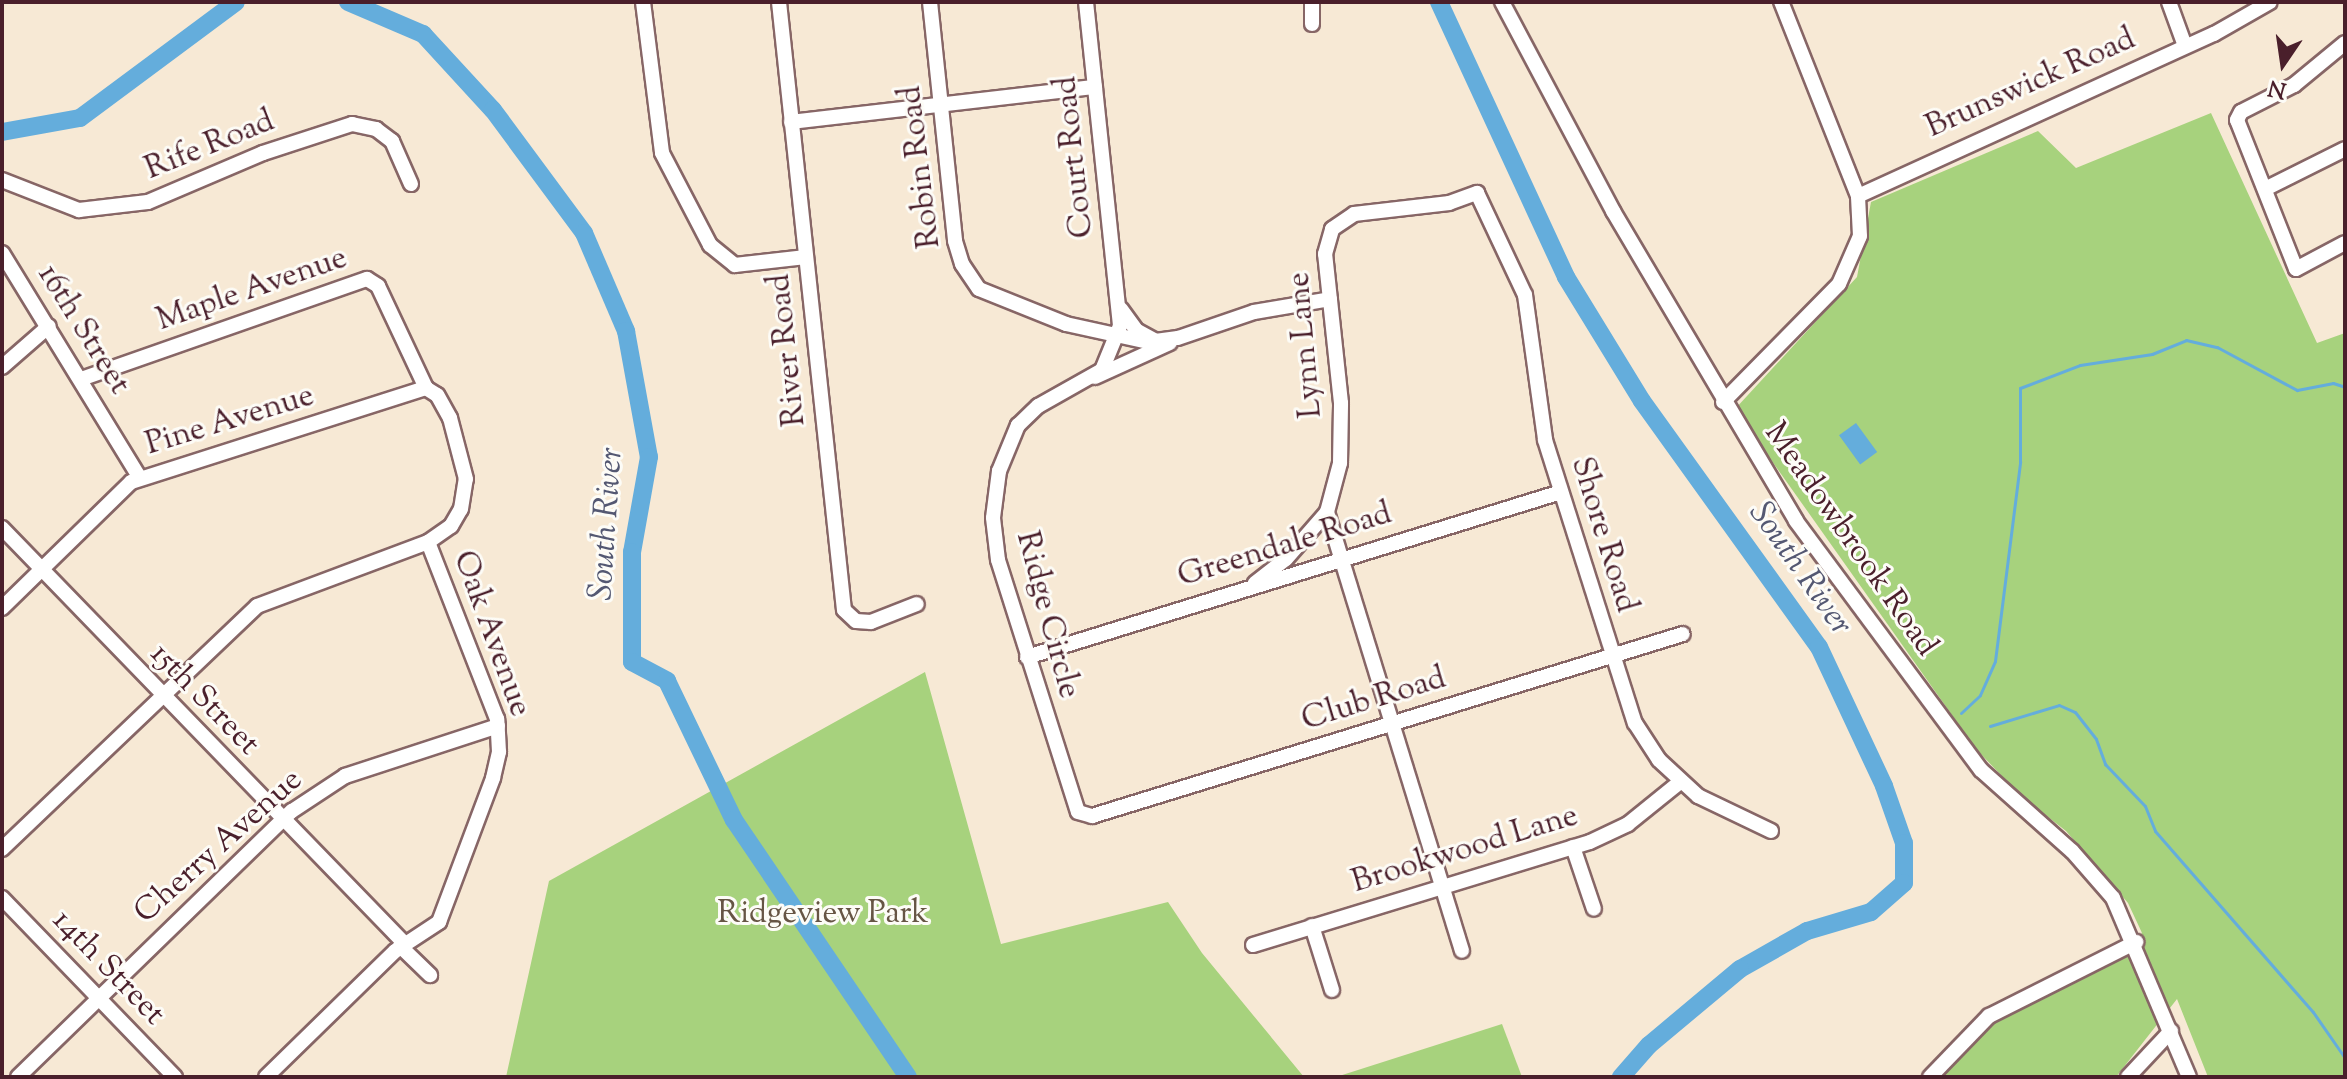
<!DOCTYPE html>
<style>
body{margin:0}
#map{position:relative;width:2347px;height:1079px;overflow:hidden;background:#f7e9d5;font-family:"Sorts Mill Goudy",serif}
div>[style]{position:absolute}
.green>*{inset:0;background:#a7d27d}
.water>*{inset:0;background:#64addc;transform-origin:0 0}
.stream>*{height:3px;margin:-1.5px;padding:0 1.5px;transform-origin:1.5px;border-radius:1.5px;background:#64addc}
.river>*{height:18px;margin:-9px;padding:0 9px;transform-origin:9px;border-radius:9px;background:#64addc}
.roads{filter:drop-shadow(2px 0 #876666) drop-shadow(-2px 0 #876666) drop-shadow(0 2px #876666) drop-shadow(0 -2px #876666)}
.minor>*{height:14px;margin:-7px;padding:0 7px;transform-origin:7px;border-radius:7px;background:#fff}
span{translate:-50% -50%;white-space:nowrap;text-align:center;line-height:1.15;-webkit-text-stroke:6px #fdfcf7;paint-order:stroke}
.street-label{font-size:32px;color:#4a1f2b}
.park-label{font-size:32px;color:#654}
.water-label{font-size:34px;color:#545872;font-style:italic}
.frame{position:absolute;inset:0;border:4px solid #4a1f2b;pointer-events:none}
.north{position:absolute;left:2243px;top:24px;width:80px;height:80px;-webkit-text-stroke:6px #fdfcf7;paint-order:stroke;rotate:193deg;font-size:22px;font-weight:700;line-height:32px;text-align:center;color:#4a1f2b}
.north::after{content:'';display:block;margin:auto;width:28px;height:36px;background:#4a1f2b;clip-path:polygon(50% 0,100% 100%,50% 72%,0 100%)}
</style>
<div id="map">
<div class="green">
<i style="clip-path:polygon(2211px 113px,2317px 343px,2345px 333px,2345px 1077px,2208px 1077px,2177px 999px,2116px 1077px,1939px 1077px,1994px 1021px,2126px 954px,2142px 933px,2128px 903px,2066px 831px,2021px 796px,1976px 749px,1735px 409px,1857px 277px,1871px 202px,2038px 131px,2076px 168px)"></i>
<i style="clip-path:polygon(925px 672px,1001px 944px,1168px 902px,1202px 953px,1304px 1077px,506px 1077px,549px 881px)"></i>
<i style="clip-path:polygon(1502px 1024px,1522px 1077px,1336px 1077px)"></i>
</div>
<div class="water">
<i style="left:1856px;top:423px;width:36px;height:21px;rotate:54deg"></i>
</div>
<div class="stream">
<i style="left:1961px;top:713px;width:26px;rotate:-43deg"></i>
<i style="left:1980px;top:695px;width:37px;rotate:-66deg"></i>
<i style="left:1995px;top:661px;width:201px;rotate:-82.8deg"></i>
<i style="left:2020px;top:462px;width:74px;rotate:-90deg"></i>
<i style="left:2020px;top:388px;width:64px;rotate:-21deg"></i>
<i style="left:2080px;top:365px;width:73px;rotate:-8.7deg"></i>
<i style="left:2152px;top:354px;width:37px;rotate:-22deg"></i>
<i style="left:2186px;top:340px;width:32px;rotate:13deg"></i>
<i style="left:2217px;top:347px;width:91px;rotate:28.3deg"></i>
<i style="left:2297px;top:390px;width:37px;rotate:-11deg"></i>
<i style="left:2333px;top:383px;width:13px;rotate:18deg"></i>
<i style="left:1990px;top:726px;width:72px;rotate:-16.9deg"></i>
<i style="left:2059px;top:705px;width:17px;rotate:24deg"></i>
<i style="left:2075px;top:712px;width:34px;rotate:52deg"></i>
<i style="left:2096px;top:739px;width:27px;rotate:70deg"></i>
<i style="left:2105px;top:764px;width:58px;rotate:46.4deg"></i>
<i style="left:2145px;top:806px;width:27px;rotate:68deg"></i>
<i style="left:2155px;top:831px;width:240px;rotate:48.9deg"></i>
<i style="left:2313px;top:1012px;width:56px;rotate:55.2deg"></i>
</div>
<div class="river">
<i style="left:348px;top:2px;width:82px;rotate:23.1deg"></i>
<i style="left:423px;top:34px;width:103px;rotate:47.4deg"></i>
<i style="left:493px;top:110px;width:153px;rotate:53.5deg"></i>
<i style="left:584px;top:233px;width:107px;rotate:66.8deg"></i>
<i style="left:626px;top:331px;width:128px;rotate:79.7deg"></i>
<i style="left:649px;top:457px;width:97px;rotate:100.1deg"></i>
<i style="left:632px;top:552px;width:110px;rotate:90deg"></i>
<i style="left:632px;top:662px;width:40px;rotate:28deg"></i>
<i style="left:667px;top:681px;width:154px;rotate:64.3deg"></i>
<i style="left:734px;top:820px;width:310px;rotate:55.9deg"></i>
<i style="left:1439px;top:2px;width:303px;rotate:65.2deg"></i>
<i style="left:1566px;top:277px;width:145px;rotate:58.5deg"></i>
<i style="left:1642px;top:401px;width:303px;rotate:54.3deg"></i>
<i style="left:1819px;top:647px;width:153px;rotate:64.9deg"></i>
<i style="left:1884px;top:786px;width:60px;rotate:70.7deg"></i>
<i style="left:1904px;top:843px;width:40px;rotate:90deg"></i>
<i style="left:1904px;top:883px;width:44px;rotate:138.7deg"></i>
<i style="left:1871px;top:912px;width:67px;rotate:163.5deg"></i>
<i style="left:1807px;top:931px;width:77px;rotate:150.4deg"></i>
<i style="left:1740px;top:969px;width:119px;rotate:140.1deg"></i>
<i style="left:1649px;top:1045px;width:43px;rotate:131.2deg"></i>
<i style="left:2px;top:132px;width:79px;rotate:-10.2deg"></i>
<i style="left:80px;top:118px;width:194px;rotate:-36.6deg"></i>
</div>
<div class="roads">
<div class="minor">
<i style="left:643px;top:2px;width:152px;rotate:82.8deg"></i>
<i style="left:662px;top:153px;width:104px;rotate:62.4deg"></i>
<i style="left:710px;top:245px;width:32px;rotate:39deg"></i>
<i style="left:735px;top:265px;width:71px;rotate:-6.4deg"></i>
<i style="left:779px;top:2px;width:611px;rotate:83.9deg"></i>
<i style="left:844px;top:610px;width:16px;rotate:43deg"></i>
<i style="left:856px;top:621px;width:15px;rotate:4deg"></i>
<i style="left:871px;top:622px;width:49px;rotate:-21.4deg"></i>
<i style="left:930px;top:2px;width:240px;rotate:84deg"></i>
<i style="left:955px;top:241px;width:24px;rotate:73deg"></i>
<i style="left:962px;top:264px;width:30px;rotate:56deg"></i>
<i style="left:979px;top:289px;width:94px;rotate:21.9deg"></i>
<i style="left:1066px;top:324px;width:84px;rotate:12.4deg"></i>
<i style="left:1148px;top:342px;width:30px;rotate:-8deg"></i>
<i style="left:1178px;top:338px;width:80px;rotate:-18.9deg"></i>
<i style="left:1254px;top:312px;width:77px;rotate:-9.7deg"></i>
<i style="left:1086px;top:2px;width:326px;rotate:84deg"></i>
<i style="left:1120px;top:326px;width:48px;rotate:112.2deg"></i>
<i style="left:1102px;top:370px;width:73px;rotate:150.6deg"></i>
<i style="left:1038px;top:406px;width:28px;rotate:136deg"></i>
<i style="left:1018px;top:425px;width:50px;rotate:112.4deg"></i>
<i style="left:999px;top:471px;width:47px;rotate:97.3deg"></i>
<i style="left:993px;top:518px;width:42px;rotate:83.2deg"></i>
<i style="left:998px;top:560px;width:264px;rotate:72.4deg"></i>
<i style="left:1078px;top:812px;width:15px;rotate:16deg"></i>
<i style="left:1092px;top:816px;width:618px;rotate:-17.12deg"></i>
<i style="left:1502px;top:2px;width:237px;rotate:62deg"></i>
<i style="left:1613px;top:211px;width:360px;rotate:59.4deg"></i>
<i style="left:1796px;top:521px;width:310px;rotate:53.4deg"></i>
<i style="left:1981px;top:770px;width:122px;rotate:41.7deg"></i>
<i style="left:2072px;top:851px;width:62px;rotate:48.9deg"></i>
<i style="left:2113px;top:898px;width:194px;rotate:67deg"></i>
<i style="left:2169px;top:2px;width:47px;rotate:70deg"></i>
<i style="left:1312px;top:24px;width:22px;rotate:-90deg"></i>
<i style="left:2345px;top:43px;width:66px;rotate:140.5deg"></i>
<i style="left:2294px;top:85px;width:59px;rotate:153deg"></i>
<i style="left:2241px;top:112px;width:9px;rotate:117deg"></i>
<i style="left:2237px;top:120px;width:160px;rotate:68.4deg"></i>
<i style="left:2296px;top:269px;width:55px;rotate:-28deg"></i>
<i style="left:791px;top:122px;width:306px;rotate:-6.6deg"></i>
<i style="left:2px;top:180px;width:83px;rotate:21.3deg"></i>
<i style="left:79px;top:210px;width:69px;rotate:-6.6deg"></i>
<i style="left:148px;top:202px;width:125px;rotate:-23.1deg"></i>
<i style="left:263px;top:153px;width:94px;rotate:-18deg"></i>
<i style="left:352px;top:124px;width:25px;rotate:12deg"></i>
<i style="left:376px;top:129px;width:20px;rotate:37deg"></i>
<i style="left:392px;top:141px;width:47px;rotate:66.2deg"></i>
<i style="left:2265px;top:189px;width:89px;rotate:-26.6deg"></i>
<i style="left:1858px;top:196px;width:391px;rotate:-24.5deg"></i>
<i style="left:2214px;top:34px;width:64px;rotate:-29.7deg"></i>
<i style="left:2px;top:253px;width:264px;rotate:58.5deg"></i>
<i style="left:1121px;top:309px;width:26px;rotate:54deg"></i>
<i style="left:1136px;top:330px;width:21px;rotate:29deg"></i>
<i style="left:2px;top:367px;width:62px;rotate:-41.1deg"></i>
<i style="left:1095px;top:377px;width:82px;rotate:-24.4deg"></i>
<i style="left:81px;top:379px;width:303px;rotate:-19.3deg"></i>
<i style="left:367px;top:279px;width:13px;rotate:32deg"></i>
<i style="left:378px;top:286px;width:113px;rotate:64.8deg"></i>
<i style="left:1723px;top:402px;width:165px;rotate:-45.5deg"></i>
<i style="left:1839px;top:284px;width:52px;rotate:-66.4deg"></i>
<i style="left:1860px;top:236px;width:40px;rotate:-92.9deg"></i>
<i style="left:1858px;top:196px;width:209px;rotate:-111.6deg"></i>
<i style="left:1327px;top:512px;width:459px;rotate:72.9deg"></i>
<i style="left:2px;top:528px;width:578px;rotate:45.91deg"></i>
<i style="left:1255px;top:583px;width:39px;rotate:-38deg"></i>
<i style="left:1286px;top:559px;width:62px;rotate:-48.9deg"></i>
<i style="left:1327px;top:512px;width:51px;rotate:-75.1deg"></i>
<i style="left:1340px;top:463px;width:60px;rotate:-89deg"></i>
<i style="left:1341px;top:403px;width:150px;rotate:-96.1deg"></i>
<i style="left:1325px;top:254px;width:26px;rotate:-74deg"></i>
<i style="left:1332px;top:229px;width:27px;rotate:-34deg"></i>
<i style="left:1354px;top:214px;width:96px;rotate:-6.6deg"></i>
<i style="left:1449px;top:203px;width:30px;rotate:-20deg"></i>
<i style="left:1477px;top:193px;width:113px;rotate:64.8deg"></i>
<i style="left:1525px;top:295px;width:146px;rotate:82.1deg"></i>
<i style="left:1545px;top:440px;width:297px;rotate:72.4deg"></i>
<i style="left:1635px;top:723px;width:44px;rotate:57deg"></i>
<i style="left:1659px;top:760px;width:53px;rotate:42.7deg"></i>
<i style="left:1698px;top:796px;width:81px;rotate:25.6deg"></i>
<i style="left:2px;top:608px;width:180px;rotate:-44.3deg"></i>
<i style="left:131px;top:482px;width:310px;rotate:-17.7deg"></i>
<i style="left:1027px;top:657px;width:559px;rotate:-17.17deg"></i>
<i style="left:1573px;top:847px;width:65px;rotate:71.3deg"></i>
<i style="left:2px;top:849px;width:352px;rotate:-43.6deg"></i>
<i style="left:257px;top:606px;width:183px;rotate:-20.5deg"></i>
<i style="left:428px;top:542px;width:28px;rotate:-35deg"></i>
<i style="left:451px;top:526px;width:20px;rotate:-60deg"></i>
<i style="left:461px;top:509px;width:30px;rotate:-81deg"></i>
<i style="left:466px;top:479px;width:63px;rotate:-104.7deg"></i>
<i style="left:450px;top:418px;width:26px;rotate:-119deg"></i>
<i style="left:437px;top:395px;width:13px;rotate:-148deg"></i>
<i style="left:2px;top:898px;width:249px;rotate:46deg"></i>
<i style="left:1312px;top:926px;width:67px;rotate:72.6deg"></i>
<i style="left:1253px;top:945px;width:352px;rotate:-17deg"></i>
<i style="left:1590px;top:842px;width:42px;rotate:-25.3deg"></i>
<i style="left:1628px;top:824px;width:67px;rotate:-38.9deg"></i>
<i style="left:400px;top:946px;width:42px;rotate:44deg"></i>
<i style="left:18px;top:1077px;width:382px;rotate:-44.2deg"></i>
<i style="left:292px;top:811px;width:64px;rotate:-33.4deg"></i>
<i style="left:345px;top:776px;width:161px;rotate:-18.1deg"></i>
<i style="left:266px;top:1077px;width:180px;rotate:-44.3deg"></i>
<i style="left:395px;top:951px;width:53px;rotate:-33.4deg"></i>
<i style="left:439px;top:922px;width:154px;rotate:-69.4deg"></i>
<i style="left:493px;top:778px;width:27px;rotate:-77deg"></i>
<i style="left:499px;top:752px;width:33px;rotate:-93deg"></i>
<i style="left:497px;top:719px;width:190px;rotate:-111.3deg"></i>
<i style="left:1930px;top:1077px;width:85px;rotate:-46deg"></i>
<i style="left:1989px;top:1016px;width:165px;rotate:-26.7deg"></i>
<i style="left:2128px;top:1077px;width:63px;rotate:-46.9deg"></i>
</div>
</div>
<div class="street-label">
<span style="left:2031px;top:84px;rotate:-24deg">Brunswick Road</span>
<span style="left:210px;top:146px;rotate:-22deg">Rife Road</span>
<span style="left:1075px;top:157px;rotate:-96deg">Court Road</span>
<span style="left:921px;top:167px;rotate:-97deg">Robin Road</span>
<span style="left:252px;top:290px;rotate:-19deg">Maple Avenue</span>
<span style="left:83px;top:330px;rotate:58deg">16th Street</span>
<span style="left:1306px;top:345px;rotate:-95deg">Lynn Lane</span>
<span style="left:788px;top:350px;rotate:-96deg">River Road</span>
<span style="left:230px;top:421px;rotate:-17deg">Pine Avenue</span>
<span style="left:1603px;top:535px;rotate:73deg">Shore Road</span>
<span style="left:1850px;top:540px;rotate:55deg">Meadowbrook Road</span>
<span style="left:1285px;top:546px;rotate:-17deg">Greendale Road</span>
<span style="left:1047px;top:615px;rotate:75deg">Ridge Circle</span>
<span style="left:491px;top:634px;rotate:70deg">Oak Avenue</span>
<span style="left:204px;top:700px;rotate:46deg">15th Street</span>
<span style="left:1374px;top:700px;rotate:-17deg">Club Road</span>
<span style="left:219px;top:847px;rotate:-42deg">Cherry Avenue</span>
<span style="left:1465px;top:850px;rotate:-17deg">Brookwood Lane</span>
<span style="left:108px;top:968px;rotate:46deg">14th Street</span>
</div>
<div class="park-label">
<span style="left:823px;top:914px">Ridgeview Park</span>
</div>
<div class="water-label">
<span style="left:607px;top:524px;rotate:-86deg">South River</span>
<span style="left:1800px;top:569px;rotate:55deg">South River</span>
</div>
<div class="frame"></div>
<div class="north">N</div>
</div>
